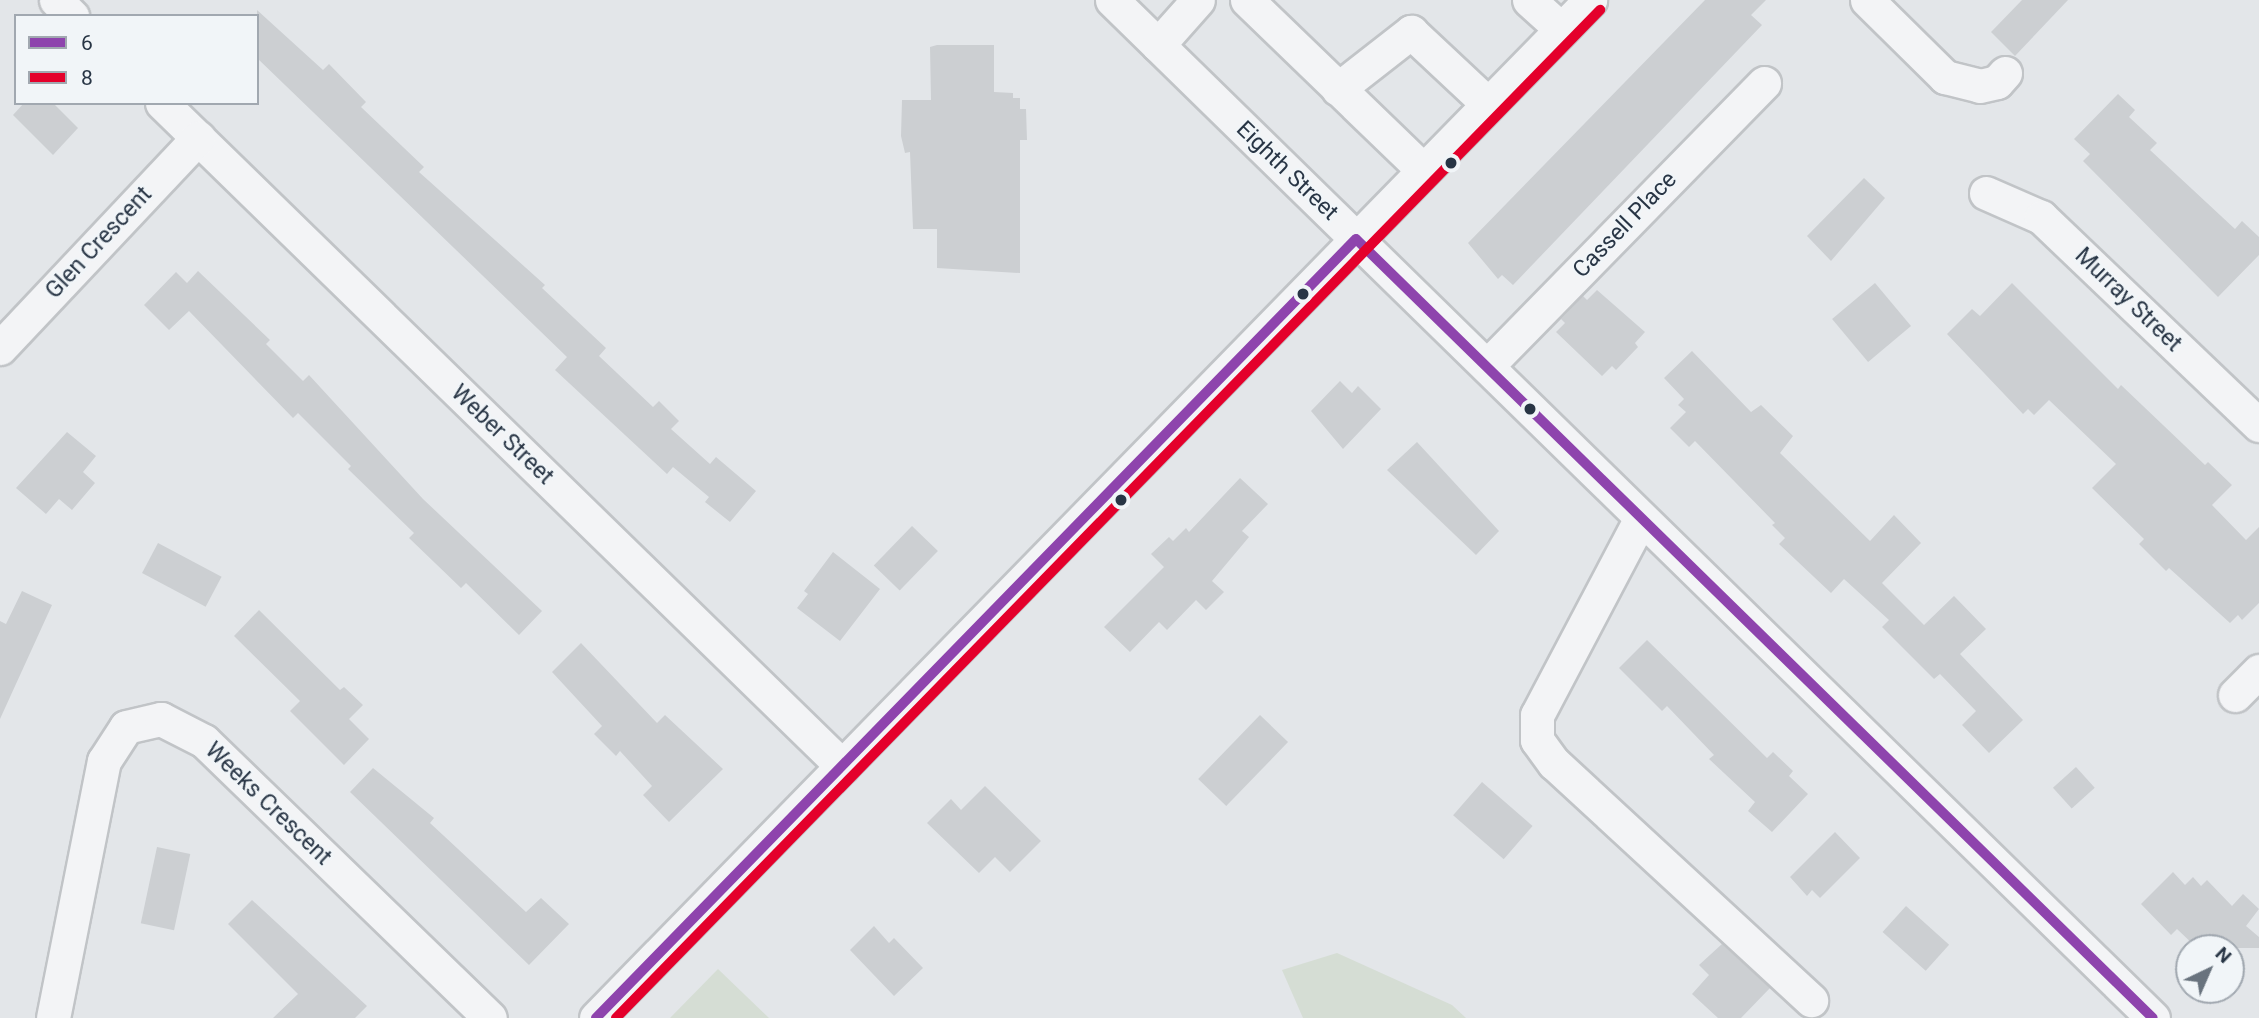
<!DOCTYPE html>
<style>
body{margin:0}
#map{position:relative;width:2259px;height:1018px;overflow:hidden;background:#e3e6e9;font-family:Roboto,sans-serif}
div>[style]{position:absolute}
.green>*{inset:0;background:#d5ddd4}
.building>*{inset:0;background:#cccfd2;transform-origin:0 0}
.roads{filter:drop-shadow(2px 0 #c1c4c7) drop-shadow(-2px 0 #c1c4c7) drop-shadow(0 2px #c1c4c7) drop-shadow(0 -2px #c1c4c7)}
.minor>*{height:33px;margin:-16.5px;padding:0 16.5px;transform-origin:16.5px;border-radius:16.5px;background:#f3f4f6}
.bus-1>*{height:10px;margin:-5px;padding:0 5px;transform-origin:5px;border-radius:5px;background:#8e44ad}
.bus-2>*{height:10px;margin:-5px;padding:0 5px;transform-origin:5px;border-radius:5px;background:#e4002b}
.dots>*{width:19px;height:19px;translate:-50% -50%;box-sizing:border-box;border:4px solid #f1f5f8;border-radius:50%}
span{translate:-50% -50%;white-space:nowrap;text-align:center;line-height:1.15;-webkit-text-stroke:5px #f1f5f8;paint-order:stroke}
.street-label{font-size:23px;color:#283545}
.legend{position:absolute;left:14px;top:14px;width:245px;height:91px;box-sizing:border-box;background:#f1f5f8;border:2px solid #a1a8b0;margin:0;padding:9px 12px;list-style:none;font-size:21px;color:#283545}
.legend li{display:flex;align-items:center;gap:14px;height:35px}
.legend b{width:35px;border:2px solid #a1a8b0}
.north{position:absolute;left:2175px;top:934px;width:70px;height:70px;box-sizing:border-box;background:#f1f5f8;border:2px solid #a1a8b0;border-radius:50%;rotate:44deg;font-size:19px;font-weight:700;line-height:28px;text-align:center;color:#283545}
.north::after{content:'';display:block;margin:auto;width:24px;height:32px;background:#69737e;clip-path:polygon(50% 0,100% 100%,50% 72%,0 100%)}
</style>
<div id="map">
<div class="green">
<i style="clip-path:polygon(1337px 953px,1452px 1005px,1466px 1018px,1303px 1018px,1282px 970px)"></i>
<i style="clip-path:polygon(718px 969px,769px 1018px,670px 1018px)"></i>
</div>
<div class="building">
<i style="clip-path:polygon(1705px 0,1766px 0,1751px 15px,1762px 25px,1513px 285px,1502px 275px,1498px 279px,1468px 243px)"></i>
<i style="clip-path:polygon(2022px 0,2068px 0,2015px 56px,1991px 32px)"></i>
<i style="clip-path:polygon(257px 10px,323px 70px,329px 64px,366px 102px,361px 107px,424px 167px,419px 172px,545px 285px,542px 288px,606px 348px,599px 356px,653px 407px,659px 401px,679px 421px,671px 429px,710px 464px,716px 457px,756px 491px,730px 522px,705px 502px,709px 497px,673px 467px,667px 474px,555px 370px,567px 357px,257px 58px)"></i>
<i style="clip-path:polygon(937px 45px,994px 45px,994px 92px,1013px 93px,1013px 98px,1020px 98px,1020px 109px,1026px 109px,1027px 140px,1020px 140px,1020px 273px,937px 268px,937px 229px,913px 229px,910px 152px,905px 153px,901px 136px,902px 100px,931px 100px,930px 47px)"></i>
<i style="clip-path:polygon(2118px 94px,2135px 110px,2129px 117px,2157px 143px,2150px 150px,2235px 229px,2242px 221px,2259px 237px,2259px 255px,2218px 297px,2083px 161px,2090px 154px,2074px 139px)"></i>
<i style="clip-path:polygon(24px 103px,53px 103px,78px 128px,53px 155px,13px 115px)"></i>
<i style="clip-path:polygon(1864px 178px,1885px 198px,1831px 261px,1807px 236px)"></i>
<i style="clip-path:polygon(198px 271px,270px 340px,266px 344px,303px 381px,309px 375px,423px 499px,542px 611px,519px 635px,466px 583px,461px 588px,409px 538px,414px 533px,348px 469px,351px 466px,298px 413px,293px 418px,189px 311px,169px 330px,144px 305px,176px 272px,187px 283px)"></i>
<i style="left:1875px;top:283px;width:56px;height:56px;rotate:50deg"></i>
<i style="clip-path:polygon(2012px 283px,2118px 389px,2121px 385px,2205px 465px,2208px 462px,2232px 485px,2212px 505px,2246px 540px,2259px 527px,2259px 603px,2242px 620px,2238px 615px,2230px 623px,2169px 568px,2166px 571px,2139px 544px,2144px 539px,2092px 488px,2116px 464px,2049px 400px,2034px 415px,2028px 409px,2023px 414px,1947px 334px,1972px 309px,1980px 316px)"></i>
<i style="clip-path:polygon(1597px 290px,1645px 332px,1635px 343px,1638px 347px,1616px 370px,1612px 366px,1602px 376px,1556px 332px,1565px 323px,1561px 319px,1583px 296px,1587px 300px)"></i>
<i style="clip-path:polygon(1692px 351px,1751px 412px,1761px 405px,1793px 436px,1780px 453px,1870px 541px,1894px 515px,1921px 543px,1882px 583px,1924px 625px,1954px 596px,1986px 629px,1960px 654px,2023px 720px,1989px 753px,1962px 725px,1976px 711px,1940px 674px,1934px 679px,1882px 627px,1889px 620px,1844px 579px,1831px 593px,1779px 544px,1785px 538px,1772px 525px,1775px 523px,1695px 441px,1689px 447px,1670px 428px,1686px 412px,1678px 405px,1684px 399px,1664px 378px)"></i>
<i style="clip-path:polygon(1340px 381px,1352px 393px,1358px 386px,1381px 409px,1343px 449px,1311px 411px)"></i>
<i style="clip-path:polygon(67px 432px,96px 456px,83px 472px,95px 483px,72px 510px,59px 499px,46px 514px,16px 488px)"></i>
<i style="clip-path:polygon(1417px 442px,1499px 531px,1476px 555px,1387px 470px)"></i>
<i style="clip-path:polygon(1240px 478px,1268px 504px,1242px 531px,1249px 537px,1212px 581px,1224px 592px,1206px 610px,1196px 600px,1167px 630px,1159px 622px,1130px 652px,1104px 627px,1164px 567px,1151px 554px,1169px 537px,1173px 541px,1186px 528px,1189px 532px)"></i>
<i style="left:912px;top:526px;width:36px;height:55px;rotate:44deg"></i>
<i style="left:158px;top:543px;width:72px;height:34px;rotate:28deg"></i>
<i style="clip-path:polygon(833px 552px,880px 589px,840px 641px,797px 608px,808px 594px,804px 591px)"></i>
<i style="clip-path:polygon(22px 591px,52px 605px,0 719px,0 621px,6px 624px)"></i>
<i style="clip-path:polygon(259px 610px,340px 690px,344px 687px,363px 705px,349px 719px,369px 739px,344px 765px,290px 711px,300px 701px,234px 636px)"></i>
<i style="clip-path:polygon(1647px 640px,1767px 758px,1773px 752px,1793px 771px,1789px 776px,1808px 794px,1772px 832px,1748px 811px,1755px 802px,1709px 759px,1714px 755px,1667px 706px,1662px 711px,1619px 668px)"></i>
<i style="clip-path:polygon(581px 643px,657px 723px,665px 715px,723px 769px,669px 822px,643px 795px,652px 786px,620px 751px,616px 756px,594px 734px,602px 726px,552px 672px)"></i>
<i style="left:1260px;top:715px;width:39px;height:89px;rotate:44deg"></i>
<i style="left:2076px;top:767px;width:28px;height:31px;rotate:48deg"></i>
<i style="clip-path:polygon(373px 768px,434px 818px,430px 823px,526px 912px,541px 898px,569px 924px,529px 965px,350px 792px)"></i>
<i style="left:1482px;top:782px;width:67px;height:44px;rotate:41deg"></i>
<i style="clip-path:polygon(985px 786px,1041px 841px,1010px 872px,995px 857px,979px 873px,927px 823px,951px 799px,961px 810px)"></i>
<i style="clip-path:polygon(1835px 832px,1860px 858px,1820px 898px,1812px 890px,1807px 896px,1790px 877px)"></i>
<i style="left:157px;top:847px;width:34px;height:78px;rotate:12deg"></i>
<i style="clip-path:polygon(2173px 872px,2185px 885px,2193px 877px,2201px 886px,2207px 880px,2232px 906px,2243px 894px,2259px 909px,2246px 926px,2259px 937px,2259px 948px,2197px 948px,2177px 929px,2171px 935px,2141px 904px)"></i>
<i style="clip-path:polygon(252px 900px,367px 1006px,355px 1018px,273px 1018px,298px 994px,228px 924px)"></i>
<i style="left:1906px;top:906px;width:58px;height:35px;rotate:42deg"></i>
<i style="clip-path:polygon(874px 926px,889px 943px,894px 938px,923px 968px,894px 996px,850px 950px)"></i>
<i style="clip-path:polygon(1722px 944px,1770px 988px,1741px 1018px,1718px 1018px,1692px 994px,1709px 975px,1699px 965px)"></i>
</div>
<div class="roads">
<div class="minor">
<i style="left:56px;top:0;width:23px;rotate:45deg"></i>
<i style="left:1112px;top:0;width:1456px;rotate:44.36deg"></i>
<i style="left:1247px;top:0;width:245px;rotate:44deg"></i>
<i style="left:1529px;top:0;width:43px;rotate:42.2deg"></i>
<i style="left:1867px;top:0;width:110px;rotate:44.6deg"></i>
<i style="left:1945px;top:77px;width:36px;rotate:14deg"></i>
<i style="left:1980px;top:86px;width:17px;rotate:-13deg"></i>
<i style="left:1997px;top:82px;width:12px;rotate:-48deg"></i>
<i style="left:1158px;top:45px;width:60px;rotate:-48.4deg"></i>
<i style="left:1338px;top:89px;width:93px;rotate:-38deg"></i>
<i style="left:1411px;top:32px;width:105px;rotate:43.1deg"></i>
<i style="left:162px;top:103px;width:950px;rotate:44.27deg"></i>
<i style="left:1986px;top:193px;width:60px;rotate:23.6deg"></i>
<i style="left:2041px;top:217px;width:301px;rotate:43.7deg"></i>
<i style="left:0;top:348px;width:289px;rotate:-46.7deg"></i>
<i style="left:1487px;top:366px;width:396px;rotate:-45.6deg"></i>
<i style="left:1641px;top:518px;width:223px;rotate:117.8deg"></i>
<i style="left:1537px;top:715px;width:25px;rotate:90deg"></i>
<i style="left:1537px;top:740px;width:29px;rotate:54deg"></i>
<i style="left:1554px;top:763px;width:350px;rotate:42.7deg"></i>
<i style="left:2235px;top:695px;width:34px;rotate:-45deg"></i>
<i style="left:53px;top:1018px;width:262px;rotate:-78.8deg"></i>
<i style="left:104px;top:761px;width:40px;rotate:-57.1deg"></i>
<i style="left:126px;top:727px;width:36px;rotate:-13deg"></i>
<i style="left:161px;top:719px;width:48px;rotate:27.1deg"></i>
<i style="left:204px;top:741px;width:398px;rotate:44.1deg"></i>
<i style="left:596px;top:1018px;width:1423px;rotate:-45.68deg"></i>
</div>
</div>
<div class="bus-1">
<i style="left:1356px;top:239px;width:1114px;rotate:44.35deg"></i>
<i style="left:596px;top:1018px;width:1088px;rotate:-45.71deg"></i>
</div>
<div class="bus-2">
<i style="left:616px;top:1018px;width:1409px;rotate:-45.69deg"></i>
</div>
<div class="dots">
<i style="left:1451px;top:163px;background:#283545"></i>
<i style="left:1303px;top:294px;background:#283545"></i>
<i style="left:1530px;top:409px;background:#283545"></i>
<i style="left:1121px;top:500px;background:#283545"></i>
</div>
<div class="street-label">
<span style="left:1287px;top:171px;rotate:44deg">Eighth Street</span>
<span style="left:1625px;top:225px;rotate:-46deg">Cassell Place</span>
<span style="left:99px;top:243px;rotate:-47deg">Glen Crescent</span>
<span style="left:2128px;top:300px;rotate:44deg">Murray Street</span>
<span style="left:502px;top:435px;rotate:44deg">Weber Street</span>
<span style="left:268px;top:804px;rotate:44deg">Weeks Crescent</span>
</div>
<ul class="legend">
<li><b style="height:9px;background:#8e44ad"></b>6</li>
<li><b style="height:9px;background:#e4002b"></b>8</li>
</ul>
<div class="north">N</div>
</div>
